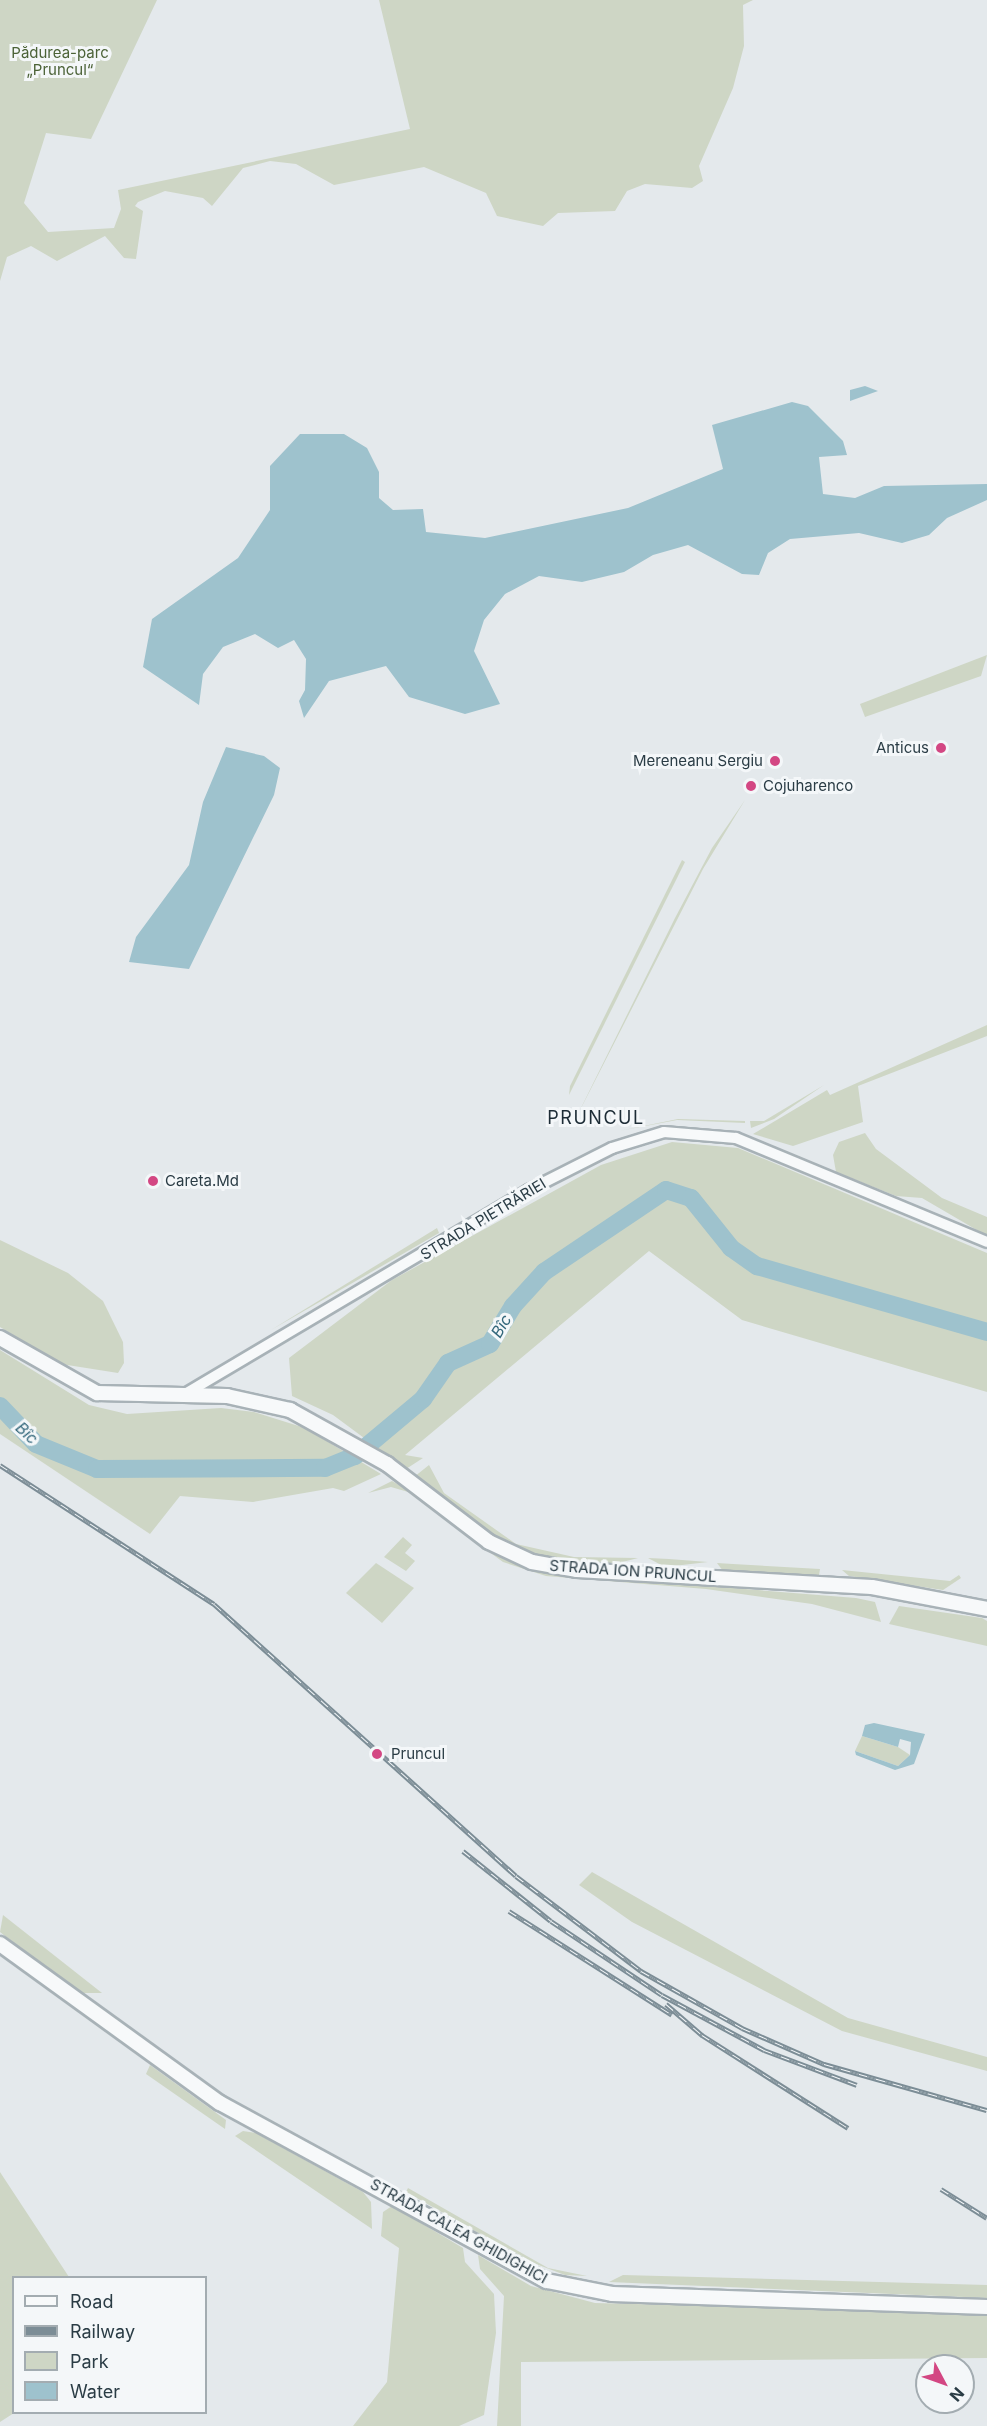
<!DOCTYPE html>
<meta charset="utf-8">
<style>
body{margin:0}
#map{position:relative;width:987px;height:2426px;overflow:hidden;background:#e4e9ec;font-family:Inter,sans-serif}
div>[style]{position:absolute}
.green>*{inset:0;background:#ced6c5}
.water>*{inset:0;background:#9ec2cd}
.river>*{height:18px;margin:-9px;padding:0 9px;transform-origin:9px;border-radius:9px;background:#9ec2cd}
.roads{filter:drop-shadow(2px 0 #a8b2b7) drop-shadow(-2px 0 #a8b2b7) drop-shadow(0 2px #a8b2b7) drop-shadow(0 -2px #a8b2b7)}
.minor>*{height:10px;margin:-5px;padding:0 5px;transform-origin:5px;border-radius:5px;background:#f7f9fa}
.tertiary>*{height:14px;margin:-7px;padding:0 7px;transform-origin:7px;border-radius:7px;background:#f7f9fa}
.rail>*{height:5px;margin-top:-2.5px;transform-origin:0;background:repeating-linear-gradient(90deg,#f4f7f9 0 9px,#7c8d96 0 18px);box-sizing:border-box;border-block:2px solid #7c8d96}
.dots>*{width:16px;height:16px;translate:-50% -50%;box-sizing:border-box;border:3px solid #f4f7f9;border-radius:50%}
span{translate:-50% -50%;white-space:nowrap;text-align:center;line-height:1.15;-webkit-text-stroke:6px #f4f7f9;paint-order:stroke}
.park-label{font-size:15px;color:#4b6237}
.poi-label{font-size:15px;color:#2a3c45}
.right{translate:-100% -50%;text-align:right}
.left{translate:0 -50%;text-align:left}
.street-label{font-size:15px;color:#2a3c45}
.water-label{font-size:16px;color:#33677b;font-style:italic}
.quarter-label{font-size:18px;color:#1d2c36;letter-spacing:1.5px}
.legend{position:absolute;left:12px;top:2276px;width:195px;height:138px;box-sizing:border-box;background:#f4f7f9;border:2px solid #a3acb1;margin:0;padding:8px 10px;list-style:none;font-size:18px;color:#2a3c45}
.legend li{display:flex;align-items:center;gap:12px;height:30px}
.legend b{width:30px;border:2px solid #a3acb1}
.north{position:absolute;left:915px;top:2354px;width:60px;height:60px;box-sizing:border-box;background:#f4f7f9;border:2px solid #a3acb1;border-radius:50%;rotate:131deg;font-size:16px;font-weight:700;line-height:24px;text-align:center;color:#2a3c45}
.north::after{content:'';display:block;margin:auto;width:21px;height:27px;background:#d34783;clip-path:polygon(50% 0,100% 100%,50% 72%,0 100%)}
</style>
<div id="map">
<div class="green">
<i style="clip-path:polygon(0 0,157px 0,91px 139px,46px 133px,24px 203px,48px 232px,114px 228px,121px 209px,118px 190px,410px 129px,379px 0,753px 0,743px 5px,744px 46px,733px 88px,699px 166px,703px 181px,692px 188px,645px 184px,627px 191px,615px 211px,558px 213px,543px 226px,497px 216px,486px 193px,424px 167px,334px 185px,296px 164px,270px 161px,243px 168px,212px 206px,203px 198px,165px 191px,138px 202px,135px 206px,143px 211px,136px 259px,124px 258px,105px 236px,57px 261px,31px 246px,7px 257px,0 281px)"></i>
<i style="clip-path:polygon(987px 655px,981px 676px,865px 717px,860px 704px)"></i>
<i style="clip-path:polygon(745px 800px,703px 869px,574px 1122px,675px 918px,712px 848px)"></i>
<i style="clip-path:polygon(682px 860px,685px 862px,569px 1095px,570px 1086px)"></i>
<i style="clip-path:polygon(987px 1025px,987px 1036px,858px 1086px,863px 1122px,793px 1146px,753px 1134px,827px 1090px,830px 1095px)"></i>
<i style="clip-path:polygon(824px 1085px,774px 1119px,751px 1128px,750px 1121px,764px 1121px)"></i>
<i style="clip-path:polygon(678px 1119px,745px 1121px,745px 1123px,677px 1120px,619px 1131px)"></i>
<i style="clip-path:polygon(865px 1133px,876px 1149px,942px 1198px,987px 1217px,987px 1236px,922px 1198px,896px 1196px,836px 1172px,833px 1155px,839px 1142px)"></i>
<i style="clip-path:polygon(672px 1142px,738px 1148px,987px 1253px,987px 1392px,742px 1320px,649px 1251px,405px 1455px,423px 1458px,406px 1469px,333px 1415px,292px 1396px,289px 1358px,392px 1280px,601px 1165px)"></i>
<i style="clip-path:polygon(437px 1228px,439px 1233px,271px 1330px)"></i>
<i style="clip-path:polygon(0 1240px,68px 1273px,103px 1301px,123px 1342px,124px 1363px,118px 1373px,61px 1364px,0 1327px)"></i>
<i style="clip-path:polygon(0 1350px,89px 1405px,127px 1414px,221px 1408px,254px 1412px,305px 1428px,381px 1474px,344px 1491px,333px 1488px,253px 1502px,180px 1496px,150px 1534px,0 1434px)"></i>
<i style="clip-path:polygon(429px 1465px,444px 1493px,516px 1544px,574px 1557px,638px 1558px,607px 1566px,549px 1561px,513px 1549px,414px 1477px)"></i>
<i style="clip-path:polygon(392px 1481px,415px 1494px,391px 1487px,368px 1493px)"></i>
<i style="clip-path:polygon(466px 1535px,513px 1563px,547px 1573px,856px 1598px,875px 1602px,881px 1622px,812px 1604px,706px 1589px,546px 1576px,503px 1562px)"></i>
<i style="clip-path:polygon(403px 1537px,412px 1545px,405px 1553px,415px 1561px,406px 1571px,384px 1557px)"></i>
<i style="clip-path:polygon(648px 1558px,669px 1559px,708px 1562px,665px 1567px)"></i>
<i style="clip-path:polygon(376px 1563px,414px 1588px,382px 1623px,346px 1593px)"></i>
<i style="clip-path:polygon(717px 1563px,733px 1564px,820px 1569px,819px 1575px,723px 1571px)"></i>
<i style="clip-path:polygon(842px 1570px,950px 1581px,959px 1575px,961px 1578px,943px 1590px,849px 1576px)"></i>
<i style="clip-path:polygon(899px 1606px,982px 1618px,987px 1621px,987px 1646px,889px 1624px)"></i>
<i style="clip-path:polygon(862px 1736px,898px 1747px,910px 1755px,898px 1766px,855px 1751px)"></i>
<i style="clip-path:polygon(592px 1872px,848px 2018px,987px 2057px,987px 2071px,842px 2031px,632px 1922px,579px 1885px)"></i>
<i style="clip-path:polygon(3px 1915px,102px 1993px,79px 1993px,0 1932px)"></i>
<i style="clip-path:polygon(150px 2065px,226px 2120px,225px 2129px,146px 2074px)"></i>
<i style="clip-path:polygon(243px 2131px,256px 2133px,363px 2192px,371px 2202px,372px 2229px,235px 2136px)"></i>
<i style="clip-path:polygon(0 2172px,69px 2277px,14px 2278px,14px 2413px,0 2422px)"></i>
<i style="clip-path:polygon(408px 2188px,548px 2268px,587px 2276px,565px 2275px,528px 2261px,406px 2192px)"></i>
<i style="clip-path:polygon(392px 2206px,463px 2248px,465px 2262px,494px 2294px,496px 2333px,484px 2415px,459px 2426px,353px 2426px,387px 2382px,399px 2248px,381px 2236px,383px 2212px)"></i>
<i style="clip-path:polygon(478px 2255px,531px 2286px,595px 2303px,987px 2313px,987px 2358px,521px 2362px,521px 2426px,497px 2426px,504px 2296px,480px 2269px)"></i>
<i style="clip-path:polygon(623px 2275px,987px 2285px,987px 2298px,609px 2282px)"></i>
</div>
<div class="water">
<i style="clip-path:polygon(865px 386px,878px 391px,850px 401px,850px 390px)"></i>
<i style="clip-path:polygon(792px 402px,808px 406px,843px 441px,847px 455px,819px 457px,823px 494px,855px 498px,884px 486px,987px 484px,987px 500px,947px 518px,929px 535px,902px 543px,859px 533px,790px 539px,768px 553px,759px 575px,742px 574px,688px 545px,653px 555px,624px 572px,582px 582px,539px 576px,505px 594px,484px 620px,474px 651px,500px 704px,465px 714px,409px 697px,386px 666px,329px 681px,304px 718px,299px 701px,305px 690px,306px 659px,294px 640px,278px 648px,255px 634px,223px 647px,203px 674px,199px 705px,143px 667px,152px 619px,238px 558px,270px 510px,270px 466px,300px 434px,344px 434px,367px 448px,379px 472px,379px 498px,393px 510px,423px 509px,426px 532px,485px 538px,628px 508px,723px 469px,712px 425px)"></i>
<i style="clip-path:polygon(226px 747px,264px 756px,280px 768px,274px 795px,189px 969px,129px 962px,136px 937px,189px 865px,203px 802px)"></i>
<i style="clip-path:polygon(874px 1723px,925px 1734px,914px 1764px,895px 1770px,856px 1755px,855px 1751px,898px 1766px,910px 1755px,911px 1742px,900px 1739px,898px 1747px,862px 1736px,865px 1725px)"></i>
</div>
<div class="river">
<i style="left:0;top:1406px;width:52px;rotate:46.5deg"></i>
<i style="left:36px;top:1444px;width:66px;rotate:22.3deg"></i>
<i style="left:97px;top:1469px;width:228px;rotate:-0.3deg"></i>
<i style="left:325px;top:1468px;width:32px;rotate:-22deg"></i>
<i style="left:355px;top:1456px;width:89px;rotate:-40deg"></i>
<i style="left:423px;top:1399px;width:44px;rotate:-55.2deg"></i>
<i style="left:448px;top:1363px;width:46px;rotate:-24.3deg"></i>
<i style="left:490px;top:1344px;width:44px;rotate:-58.8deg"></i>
<i style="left:513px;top:1306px;width:46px;rotate:-47.6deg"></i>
<i style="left:544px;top:1272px;width:147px;rotate:-33.9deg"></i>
<i style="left:666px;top:1190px;width:26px;rotate:18deg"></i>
<i style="left:691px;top:1198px;width:64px;rotate:51.3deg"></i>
<i style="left:731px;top:1248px;width:32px;rotate:35deg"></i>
<i style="left:757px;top:1266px;width:239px;rotate:16deg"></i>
</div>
<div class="roads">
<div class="minor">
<i style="left:185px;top:1394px;width:400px;rotate:-30.7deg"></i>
<i style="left:529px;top:1190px;width:93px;rotate:-26.8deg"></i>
<i style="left:612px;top:1148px;width:54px;rotate:-17.1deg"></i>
<i style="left:664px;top:1132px;width:72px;rotate:4.8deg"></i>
<i style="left:736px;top:1138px;width:272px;rotate:22.5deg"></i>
</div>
<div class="tertiary">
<i style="left:0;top:1338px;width:112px;rotate:29.6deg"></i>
<i style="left:97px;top:1393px;width:130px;rotate:1.3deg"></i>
<i style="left:227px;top:1396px;width:65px;rotate:12.5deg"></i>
<i style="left:290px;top:1410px;width:111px;rotate:29.1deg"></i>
<i style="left:387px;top:1464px;width:128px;rotate:37.4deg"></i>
<i style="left:489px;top:1542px;width:47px;rotate:24.9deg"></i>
<i style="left:532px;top:1562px;width:46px;rotate:10.1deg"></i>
<i style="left:577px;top:1570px;width:295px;rotate:3.3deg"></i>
<i style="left:872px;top:1587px;width:117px;rotate:10.8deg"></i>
<i style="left:0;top:1944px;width:271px;rotate:35.9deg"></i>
<i style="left:220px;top:2103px;width:372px;rotate:28.6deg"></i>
<i style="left:547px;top:2281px;width:66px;rotate:11.3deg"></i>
<i style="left:612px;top:2294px;width:375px;rotate:2deg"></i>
</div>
</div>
<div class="rail">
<i style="left:0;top:1465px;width:255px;rotate:33deg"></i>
<i style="left:214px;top:1604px;width:406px;rotate:42deg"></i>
<i style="left:516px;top:1876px;width:157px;rotate:37.2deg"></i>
<i style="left:641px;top:1971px;width:116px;rotate:29.4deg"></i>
<i style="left:742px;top:2028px;width:90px;rotate:23.7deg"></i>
<i style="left:824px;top:2064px;width:169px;rotate:15.8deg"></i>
<i style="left:463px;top:1851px;width:112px;rotate:38.5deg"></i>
<i style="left:551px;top:1921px;width:133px;rotate:33.7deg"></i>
<i style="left:662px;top:1995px;width:116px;rotate:28.3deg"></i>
<i style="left:764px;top:2050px;width:99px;rotate:20.6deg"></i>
<i style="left:509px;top:1911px;width:193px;rotate:32.5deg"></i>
<i style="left:666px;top:2004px;width:48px;rotate:40.7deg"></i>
<i style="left:702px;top:2035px;width:173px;rotate:32.5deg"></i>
<i style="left:941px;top:2189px;width:54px;rotate:32.2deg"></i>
</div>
<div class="dots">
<i style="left:941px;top:748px;background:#d34783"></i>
<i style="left:775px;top:761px;background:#d34783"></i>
<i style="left:751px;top:786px;background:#d34783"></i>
<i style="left:153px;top:1181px;background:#d34783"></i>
<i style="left:377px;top:1754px;background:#d34783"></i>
</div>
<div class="park-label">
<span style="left:60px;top:61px">Pădurea-parc<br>„Pruncul“</span>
</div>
<div class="poi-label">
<span class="right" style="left:929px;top:748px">Anticus</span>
<span class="right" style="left:763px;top:761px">Mereneanu Sergiu</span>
<span class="left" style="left:763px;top:786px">Cojuharenco</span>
<span class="left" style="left:165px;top:1181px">Careta.Md</span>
<span class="left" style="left:391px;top:1754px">Pruncul</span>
</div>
<div class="street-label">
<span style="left:483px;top:1219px;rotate:-31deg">STRADA PIETRĂRIEI</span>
<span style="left:633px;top:1571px;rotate:4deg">STRADA ION PRUNCUL</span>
<span style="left:459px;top:2231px;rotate:29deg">STRADA CALEA GHIDIGHICI</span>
</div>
<div class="water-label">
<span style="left:501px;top:1326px;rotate:-59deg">Bîc</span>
<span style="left:27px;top:1433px;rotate:43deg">Bîc</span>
</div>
<div class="quarter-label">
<span style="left:596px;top:1118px">PRUNCUL</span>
</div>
<ul class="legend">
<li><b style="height:8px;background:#f7f9fa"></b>Road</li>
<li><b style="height:8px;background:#7c8d96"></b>Railway</li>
<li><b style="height:16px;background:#ced6c5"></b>Park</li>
<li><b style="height:16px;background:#9ec2cd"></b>Water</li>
</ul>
<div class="north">N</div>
</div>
